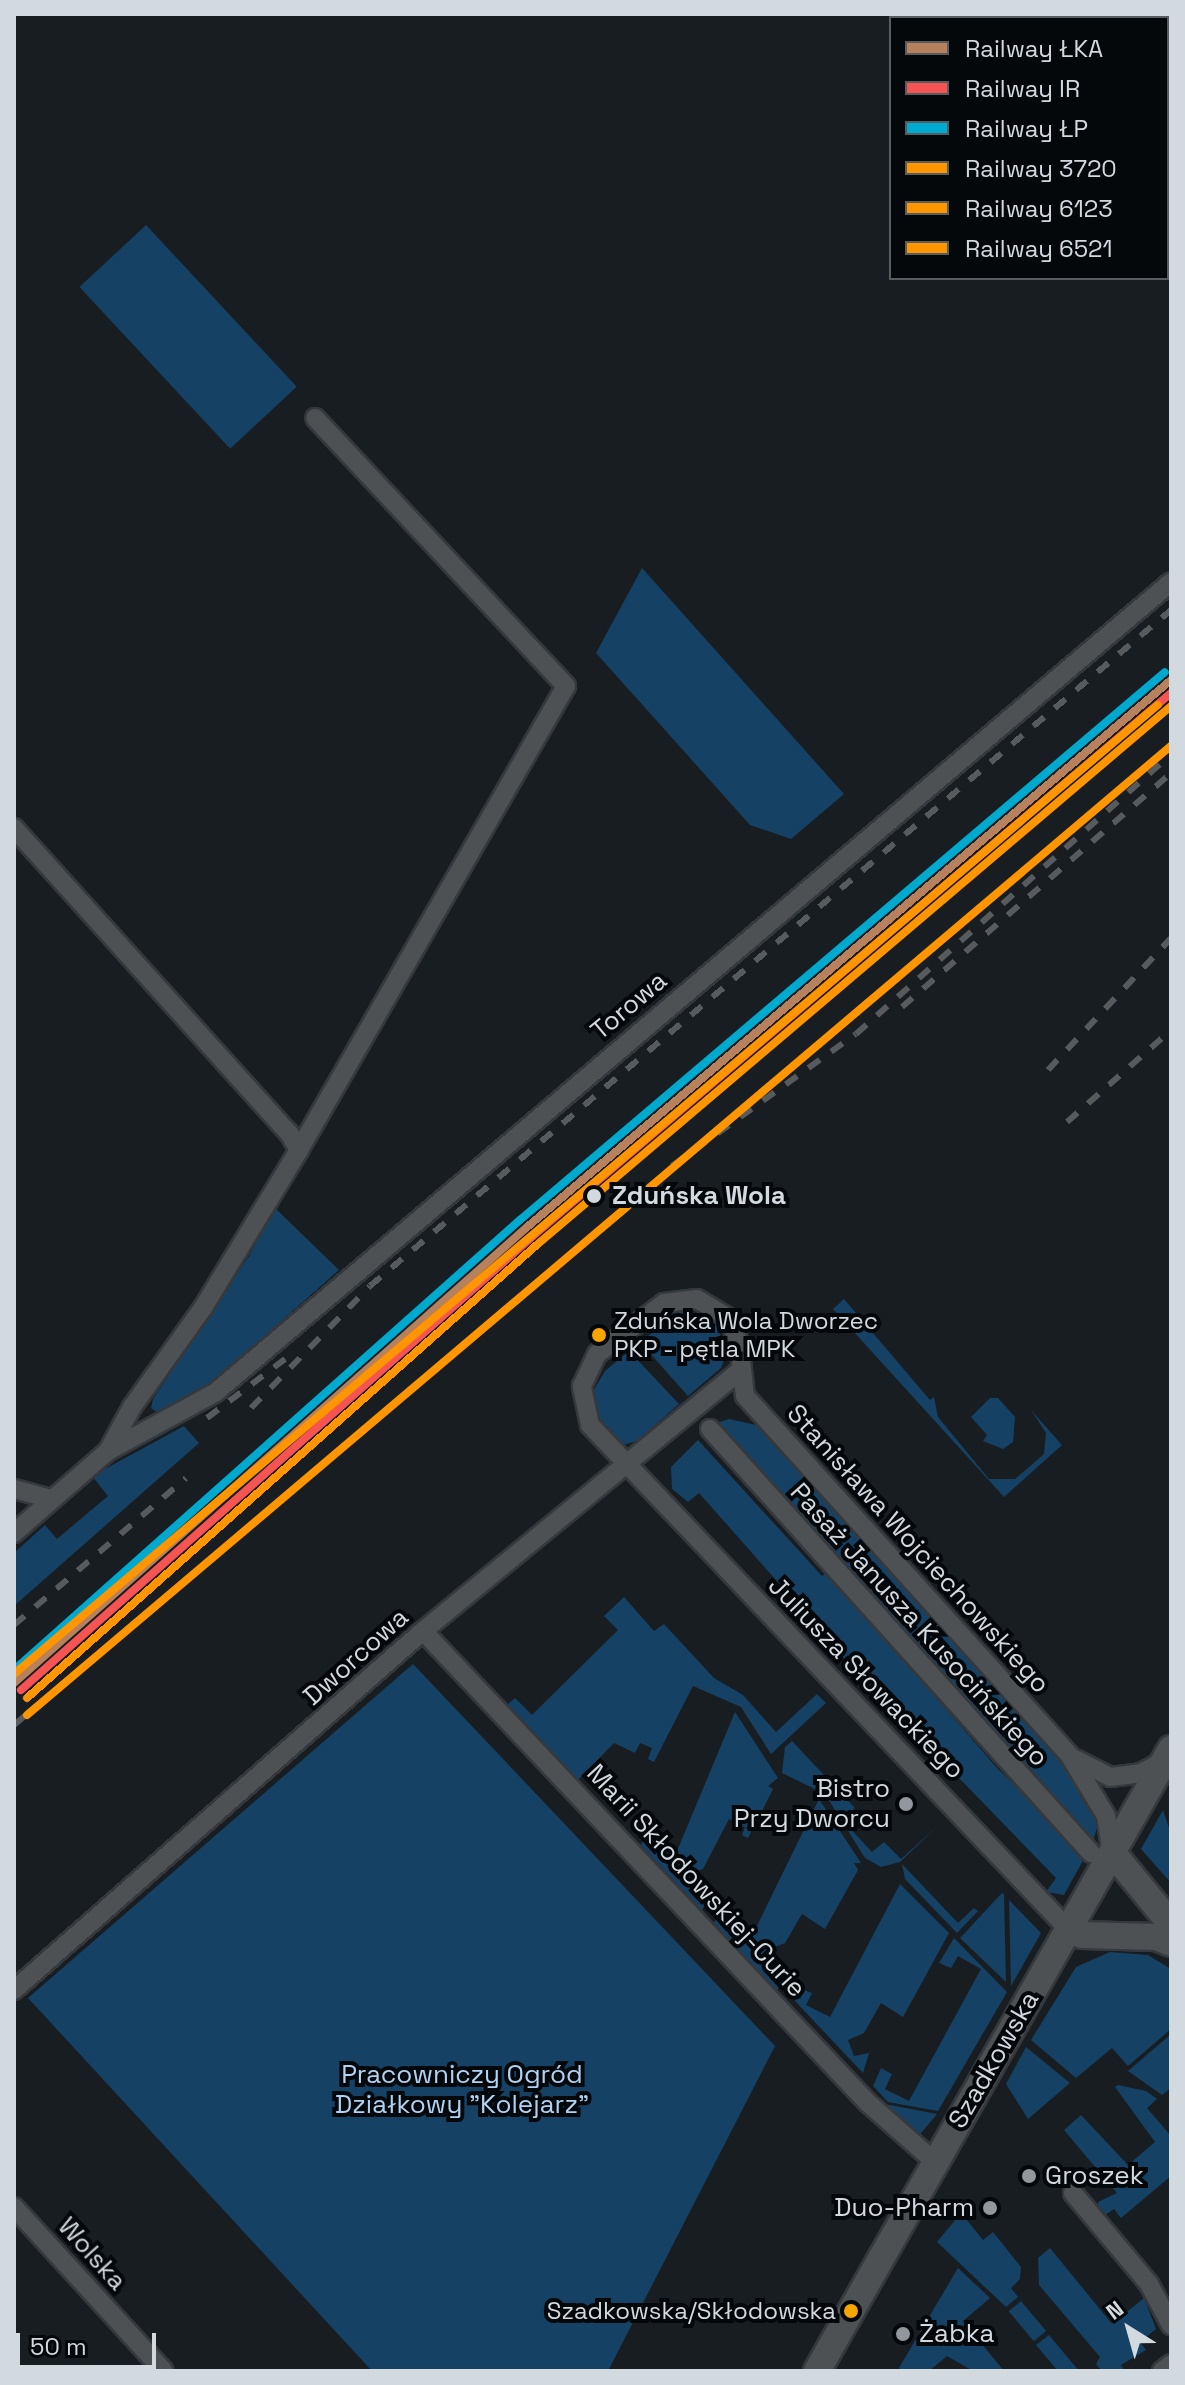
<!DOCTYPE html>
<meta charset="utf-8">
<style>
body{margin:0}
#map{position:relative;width:1185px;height:2385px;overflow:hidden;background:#181d22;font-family:"Space Grotesk",sans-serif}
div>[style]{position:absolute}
.green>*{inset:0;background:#154164;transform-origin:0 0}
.roads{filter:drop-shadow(2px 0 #35393d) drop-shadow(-2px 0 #35393d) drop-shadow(0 2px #35393d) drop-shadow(0 -2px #35393d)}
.street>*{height:18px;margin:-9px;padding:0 9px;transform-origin:9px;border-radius:9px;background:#4d5154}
.secondary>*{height:26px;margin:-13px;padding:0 13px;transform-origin:13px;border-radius:13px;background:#4d5154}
.rail>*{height:6px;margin-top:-3px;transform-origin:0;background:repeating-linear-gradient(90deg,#575b5e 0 14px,transparent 0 28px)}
.rail-1>*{height:8px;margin:-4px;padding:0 4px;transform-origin:4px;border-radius:4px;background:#b6815c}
.rail-2>*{height:8px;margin:-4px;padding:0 4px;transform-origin:4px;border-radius:4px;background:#f65353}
.rail-3>*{height:8px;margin:-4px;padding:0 4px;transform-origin:4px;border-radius:4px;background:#00a9ce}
.rail-4>*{height:8px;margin:-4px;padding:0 4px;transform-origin:4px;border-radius:4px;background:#ff9500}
.rail-5>*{height:8px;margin:-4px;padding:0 4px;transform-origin:4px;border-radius:4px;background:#ff9500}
.rail-6>*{height:8px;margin:-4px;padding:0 4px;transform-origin:4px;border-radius:4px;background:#ff9500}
.dots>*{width:22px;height:22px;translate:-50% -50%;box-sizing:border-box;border:4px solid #05080b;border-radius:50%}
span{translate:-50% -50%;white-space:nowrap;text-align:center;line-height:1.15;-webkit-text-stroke:8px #05080b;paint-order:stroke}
.bus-label{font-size:24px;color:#d2d9df}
.left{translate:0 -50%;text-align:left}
.right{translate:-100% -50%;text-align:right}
.street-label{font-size:26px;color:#d2d9df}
.stop-label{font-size:26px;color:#d2d9df;font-weight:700}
.poi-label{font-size:26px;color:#d2d9df}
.park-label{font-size:26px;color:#b0d3f4}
.frame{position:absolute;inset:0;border:16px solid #d2d9df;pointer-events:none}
.legend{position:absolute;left:889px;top:16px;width:280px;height:264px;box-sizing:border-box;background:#05080b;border:2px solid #575c60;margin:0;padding:10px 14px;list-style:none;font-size:24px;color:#d2d9df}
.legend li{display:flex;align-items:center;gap:16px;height:40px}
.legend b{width:40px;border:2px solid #575c60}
.north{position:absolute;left:1089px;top:2289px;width:80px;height:80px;-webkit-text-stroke:6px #05080b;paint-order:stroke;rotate:323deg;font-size:22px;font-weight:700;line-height:32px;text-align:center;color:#d2d9df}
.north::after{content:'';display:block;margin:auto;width:28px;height:36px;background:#d2d9df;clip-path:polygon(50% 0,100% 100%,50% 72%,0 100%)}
.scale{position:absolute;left:16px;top:2333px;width:140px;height:36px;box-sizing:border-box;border:4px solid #d2d9df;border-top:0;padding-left:10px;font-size:24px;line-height:28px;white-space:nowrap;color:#d2d9df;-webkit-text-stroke:6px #05080b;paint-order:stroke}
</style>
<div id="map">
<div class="green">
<i style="left:146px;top:225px;width:221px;height:91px;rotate:47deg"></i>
<i style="clip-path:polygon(642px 568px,844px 794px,791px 839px,750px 825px,596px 653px)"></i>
<i style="clip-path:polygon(274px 1207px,339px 1270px,209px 1385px,158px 1413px,151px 1408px,153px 1399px,249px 1256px)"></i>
<i style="clip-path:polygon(844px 1299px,930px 1400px,934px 1397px,938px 1417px,989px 1479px,1015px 1479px,1044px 1454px,1046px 1433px,1031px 1410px,1062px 1445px,1004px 1497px,833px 1309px)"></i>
<i style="clip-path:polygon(684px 1309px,714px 1320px,727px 1352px,721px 1368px,688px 1396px,640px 1342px)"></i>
<i style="clip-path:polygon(629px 1351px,679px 1404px,637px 1441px,623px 1445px,597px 1420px,592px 1393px,605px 1371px)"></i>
<i style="clip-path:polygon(990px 1398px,998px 1398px,1015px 1417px,1013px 1442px,1003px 1449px,983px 1441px,987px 1435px,971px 1417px)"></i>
<i style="clip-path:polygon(729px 1419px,761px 1426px,1061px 1761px,1099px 1819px,1092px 1846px,900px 1627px,835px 1565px,841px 1559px,717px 1423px)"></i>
<i style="clip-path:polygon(184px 1426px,199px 1443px,14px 1606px,14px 1553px,45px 1525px,57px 1539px,108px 1496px,92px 1476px)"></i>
<i style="clip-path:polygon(698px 1440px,822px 1576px,827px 1572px,998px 1769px,1086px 1855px,1064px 1895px,1046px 1892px,1056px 1878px,794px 1608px,792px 1598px,699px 1493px,688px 1502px,672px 1489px,671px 1467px)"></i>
<i style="clip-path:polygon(624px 1597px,654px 1631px,664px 1624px,714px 1678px,743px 1695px,776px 1732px,817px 1694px,826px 1703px,771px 1754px,741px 1707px,693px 1686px,654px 1762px,648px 1759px,652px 1748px,640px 1743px,635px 1753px,614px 1743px,578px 1780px,508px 1704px,515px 1698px,532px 1715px,618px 1630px,604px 1616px)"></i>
<i style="clip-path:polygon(413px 1664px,775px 2046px,608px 2371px,372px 2371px,28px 1998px)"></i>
<i style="clip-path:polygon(735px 1712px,778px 1778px,768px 1786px,773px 1789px,755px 1825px,750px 1822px,746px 1828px,751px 1832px,748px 1838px,742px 1835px,745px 1827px,729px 1819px,703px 1869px,689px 1874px,696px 1893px,709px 1888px,711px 1892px,703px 1897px,707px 1901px,702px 1910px,641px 1845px,646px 1832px,656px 1830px,652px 1841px,677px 1851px)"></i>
<i style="clip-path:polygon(792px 1741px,855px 1808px,842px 1820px,872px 1852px,884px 1842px,901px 1859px,939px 1825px,900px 1862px,881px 1867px,865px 1858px,825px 1794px,782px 1773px,785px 1747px)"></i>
<i style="clip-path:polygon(819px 1799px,861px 1863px,854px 1863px,858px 1870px,825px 1929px,802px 1914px,785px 1943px,765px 1951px,771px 1969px,784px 1964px,787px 1970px,777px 1991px,714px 1923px,720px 1910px,728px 1907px,734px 1910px,728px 1923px,753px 1934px)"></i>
<i style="clip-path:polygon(1163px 1810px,1171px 1834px,1171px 1883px,1141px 1849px)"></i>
<i style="clip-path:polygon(902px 1864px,958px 1923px,974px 1908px,978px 1911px,957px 1933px,905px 1879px)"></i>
<i style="clip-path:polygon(900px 1884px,949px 1933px,903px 2017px,881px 2003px,864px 2033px,848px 2040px,854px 2056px,869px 2053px,863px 2073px,795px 2001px,801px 1989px,812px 1993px,806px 2005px,830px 2017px)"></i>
<i style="clip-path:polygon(1002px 1893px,1004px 1894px,1006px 1982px,960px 1938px)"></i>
<i style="clip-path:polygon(1009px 1900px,1041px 1933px,1011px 1986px)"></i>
<i style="clip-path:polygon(954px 1938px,1007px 1992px,938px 2111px,888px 2102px,873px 2086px,881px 2068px,892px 2074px,885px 2089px,909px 2101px,981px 1969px,958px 1956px,951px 1968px,939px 1963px)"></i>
<i style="clip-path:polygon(1110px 1952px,1148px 1955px,1171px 1969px,1171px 2029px,1128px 2066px,1112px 2048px,1076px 2078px,1031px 2040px,1076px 1967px)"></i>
<i style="clip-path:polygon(1171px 2034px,1171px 2088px,1162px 2095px,1128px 2071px)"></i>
<i style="clip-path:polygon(1026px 2047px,1070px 2083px,1028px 2119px,1006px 2084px)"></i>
<i style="clip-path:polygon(1118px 2085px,1146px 2091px,1157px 2099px,1147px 2108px,1171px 2136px,1171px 2176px,1121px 2218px,1114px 2209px,1105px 2215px,1098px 2211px,1098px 2202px,1117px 2193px,1064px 2130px,1081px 2115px,1128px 2165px,1155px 2142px,1115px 2087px)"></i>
<i style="clip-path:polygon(885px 2105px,890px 2105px,937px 2114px,917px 2138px)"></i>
<i style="clip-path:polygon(961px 2213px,983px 2240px,993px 2232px,1021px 2267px,1020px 2279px,1011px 2288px,1018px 2297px,1006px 2307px,937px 2242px)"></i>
<i style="clip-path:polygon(1050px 2248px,1112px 2324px,1144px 2298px,1156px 2329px,1140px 2342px,1146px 2350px,1121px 2365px,1125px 2371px,1102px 2371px,1096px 2364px,1100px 2357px,1039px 2285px,1038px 2258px)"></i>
<i style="clip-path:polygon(958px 2268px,990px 2298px,963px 2321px,1004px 2371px,973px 2371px,947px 2356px,929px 2371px,902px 2371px,899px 2368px)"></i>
<i style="left:1021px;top:2301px;width:39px;height:16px;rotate:50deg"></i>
<i style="clip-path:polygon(1049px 2335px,1079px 2371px,1058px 2371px,1036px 2345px)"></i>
</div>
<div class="roads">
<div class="street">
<i style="left:14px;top:828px;width:411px;rotate:48deg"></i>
<i style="left:289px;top:1133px;width:20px;rotate:60deg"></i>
<i style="left:710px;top:1429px;width:570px;rotate:48.06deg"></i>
<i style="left:108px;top:1451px;width:50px;rotate:-61.4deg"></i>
<i style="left:132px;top:1407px;width:122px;rotate:-54.4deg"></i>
<i style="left:203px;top:1308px;width:185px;rotate:-58.7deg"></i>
<i style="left:299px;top:1150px;width:535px;rotate:-60.08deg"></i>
<i style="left:566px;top:686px;width:367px;rotate:-133.1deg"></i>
<i style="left:14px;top:1489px;width:39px;rotate:15deg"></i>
<i style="left:14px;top:1533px;width:125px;rotate:-41.1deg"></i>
<i style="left:108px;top:1451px;width:123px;rotate:-28.6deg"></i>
<i style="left:216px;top:1392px;width:1252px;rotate:-40.3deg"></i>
<i style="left:423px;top:1631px;width:649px;rotate:46.69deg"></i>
<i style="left:868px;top:2103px;width:89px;rotate:41.4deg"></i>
<i style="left:1075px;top:1759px;width:39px;rotate:27deg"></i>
<i style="left:1110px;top:1777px;width:31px;rotate:-7deg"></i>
<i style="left:1141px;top:1773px;width:24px;rotate:-28deg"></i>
<i style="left:1068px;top:1929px;width:695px;rotate:-133.48deg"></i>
<i style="left:590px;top:1425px;width:40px;rotate:-102deg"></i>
<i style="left:582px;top:1386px;width:35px;rotate:-65deg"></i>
<i style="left:597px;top:1354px;width:84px;rotate:-37.3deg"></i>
<i style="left:664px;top:1303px;width:33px;rotate:-7deg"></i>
<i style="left:697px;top:1299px;width:35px;rotate:31deg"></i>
<i style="left:727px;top:1317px;width:28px;rotate:64deg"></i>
<i style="left:739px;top:1342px;width:54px;rotate:83.7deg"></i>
<i style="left:745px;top:1396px;width:485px;rotate:47.9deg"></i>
<i style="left:1070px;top:1756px;width:70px;rotate:59deg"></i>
<i style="left:1106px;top:1816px;width:36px;rotate:81deg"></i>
<i style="left:14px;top:1990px;width:544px;rotate:-41.28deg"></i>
<i style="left:423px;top:1631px;width:409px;rotate:-39.4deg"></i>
<i style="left:1073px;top:2193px;width:119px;rotate:50.1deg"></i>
<i style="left:1149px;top:2284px;width:47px;rotate:61.8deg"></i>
<i style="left:14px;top:2207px;width:222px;rotate:47.6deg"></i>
<i style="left:1162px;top:2371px;width:11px;rotate:-38deg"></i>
</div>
<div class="secondary">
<i style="left:1112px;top:1852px;width:93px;rotate:50.7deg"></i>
<i style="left:1068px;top:1929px;width:15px;rotate:23deg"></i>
<i style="left:1082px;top:1935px;width:74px;rotate:1.5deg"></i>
<i style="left:1156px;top:1937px;width:16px;rotate:22deg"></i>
<i style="left:817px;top:2371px;width:716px;rotate:-60.35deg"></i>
</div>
</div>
<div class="rail">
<i style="left:902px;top:1007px;width:357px;rotate:-41deg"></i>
<i style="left:1048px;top:1070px;width:180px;rotate:-47deg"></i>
<i style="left:1067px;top:1122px;width:139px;rotate:-41.5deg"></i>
<i style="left:672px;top:1166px;width:226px;rotate:-35.7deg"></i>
<i style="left:856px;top:1034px;width:421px;rotate:-41.6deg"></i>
<i style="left:251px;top:1408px;width:170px;rotate:-45.7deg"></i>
<i style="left:370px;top:1286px;width:1048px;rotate:-40.16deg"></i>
<i style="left:207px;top:1418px;width:98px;rotate:-37.1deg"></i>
<i style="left:14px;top:1625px;width:226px;rotate:-40.5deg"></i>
<i style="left:14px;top:1725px;width:124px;rotate:-40.1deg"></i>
</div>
<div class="rail-1">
<i style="left:14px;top:1683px;width:685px;rotate:-41.63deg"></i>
<i style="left:526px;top:1228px;width:846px;rotate:-40.35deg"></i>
</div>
<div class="rail-2">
<i style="left:21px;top:1690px;width:684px;rotate:-41.56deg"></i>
<i style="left:533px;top:1236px;width:838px;rotate:-40.4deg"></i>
</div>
<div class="rail-3">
<i style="left:14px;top:1670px;width:677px;rotate:-41.65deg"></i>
<i style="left:520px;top:1220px;width:846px;rotate:-40.35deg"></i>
</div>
<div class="rail-4">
<i style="left:27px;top:1698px;width:685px;rotate:-41.63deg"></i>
<i style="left:539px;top:1243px;width:829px;rotate:-40.35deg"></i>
</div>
<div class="rail-5">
<i style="left:27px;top:1715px;width:1499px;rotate:-40.27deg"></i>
</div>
<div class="rail-6">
<i style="left:14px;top:1674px;width:1499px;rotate:-40.27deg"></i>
</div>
<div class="dots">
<i style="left:594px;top:1196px;background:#d2d9df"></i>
<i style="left:599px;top:1335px;background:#f7a600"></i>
<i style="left:906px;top:1804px;background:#91979d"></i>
<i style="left:1029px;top:2176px;background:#91979d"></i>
<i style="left:990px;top:2208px;background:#91979d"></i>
<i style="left:851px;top:2311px;background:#f7a600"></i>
<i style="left:903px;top:2334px;background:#91979d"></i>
</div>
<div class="bus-label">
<span class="left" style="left:614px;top:1335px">Zduńska Wola Dworzec<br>PKP - pętla MPK</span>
<span class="right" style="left:836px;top:2311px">Szadkowska/Skłodowska</span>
</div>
<div class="street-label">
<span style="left:629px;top:1006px;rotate:-40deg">Torowa</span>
<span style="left:918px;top:1549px;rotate:48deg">Stanisława Wojciechowskiego</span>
<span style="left:919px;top:1625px;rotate:48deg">Pasaż Janusza Kusocińskiego</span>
<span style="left:356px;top:1657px;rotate:-42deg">Dworcowa</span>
<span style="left:866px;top:1678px;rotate:46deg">Juliusza Słowackiego</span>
<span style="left:696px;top:1881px;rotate:47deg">Marii Skłodowskiej-Curie</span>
<span style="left:994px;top:2060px;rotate:-60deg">Szadkowska</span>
<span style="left:92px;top:2254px;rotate:48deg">Wolska</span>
</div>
<div class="stop-label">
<span class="left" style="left:612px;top:1196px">Zduńska Wola</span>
</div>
<div class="poi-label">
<span class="right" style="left:890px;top:1804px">Bistro<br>Przy Dworcu</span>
<span class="left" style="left:1045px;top:2176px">Groszek</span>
<span class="right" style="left:974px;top:2208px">Duo-Pharm</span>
<span class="left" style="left:919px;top:2334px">Żabka</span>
</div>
<div class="park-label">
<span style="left:462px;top:2090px">Pracowniczy Ogród<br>Działkowy "Kolejarz"</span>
</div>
<div class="frame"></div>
<ul class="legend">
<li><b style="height:10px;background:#b6815c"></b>Railway ŁKA</li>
<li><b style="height:10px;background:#f65353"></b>Railway IR</li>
<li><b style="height:10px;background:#00a9ce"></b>Railway ŁP</li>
<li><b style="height:10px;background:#ff9500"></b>Railway 3720</li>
<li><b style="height:10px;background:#ff9500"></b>Railway 6123</li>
<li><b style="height:10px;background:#ff9500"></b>Railway 6521</li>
</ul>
<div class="north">N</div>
<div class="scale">50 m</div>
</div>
